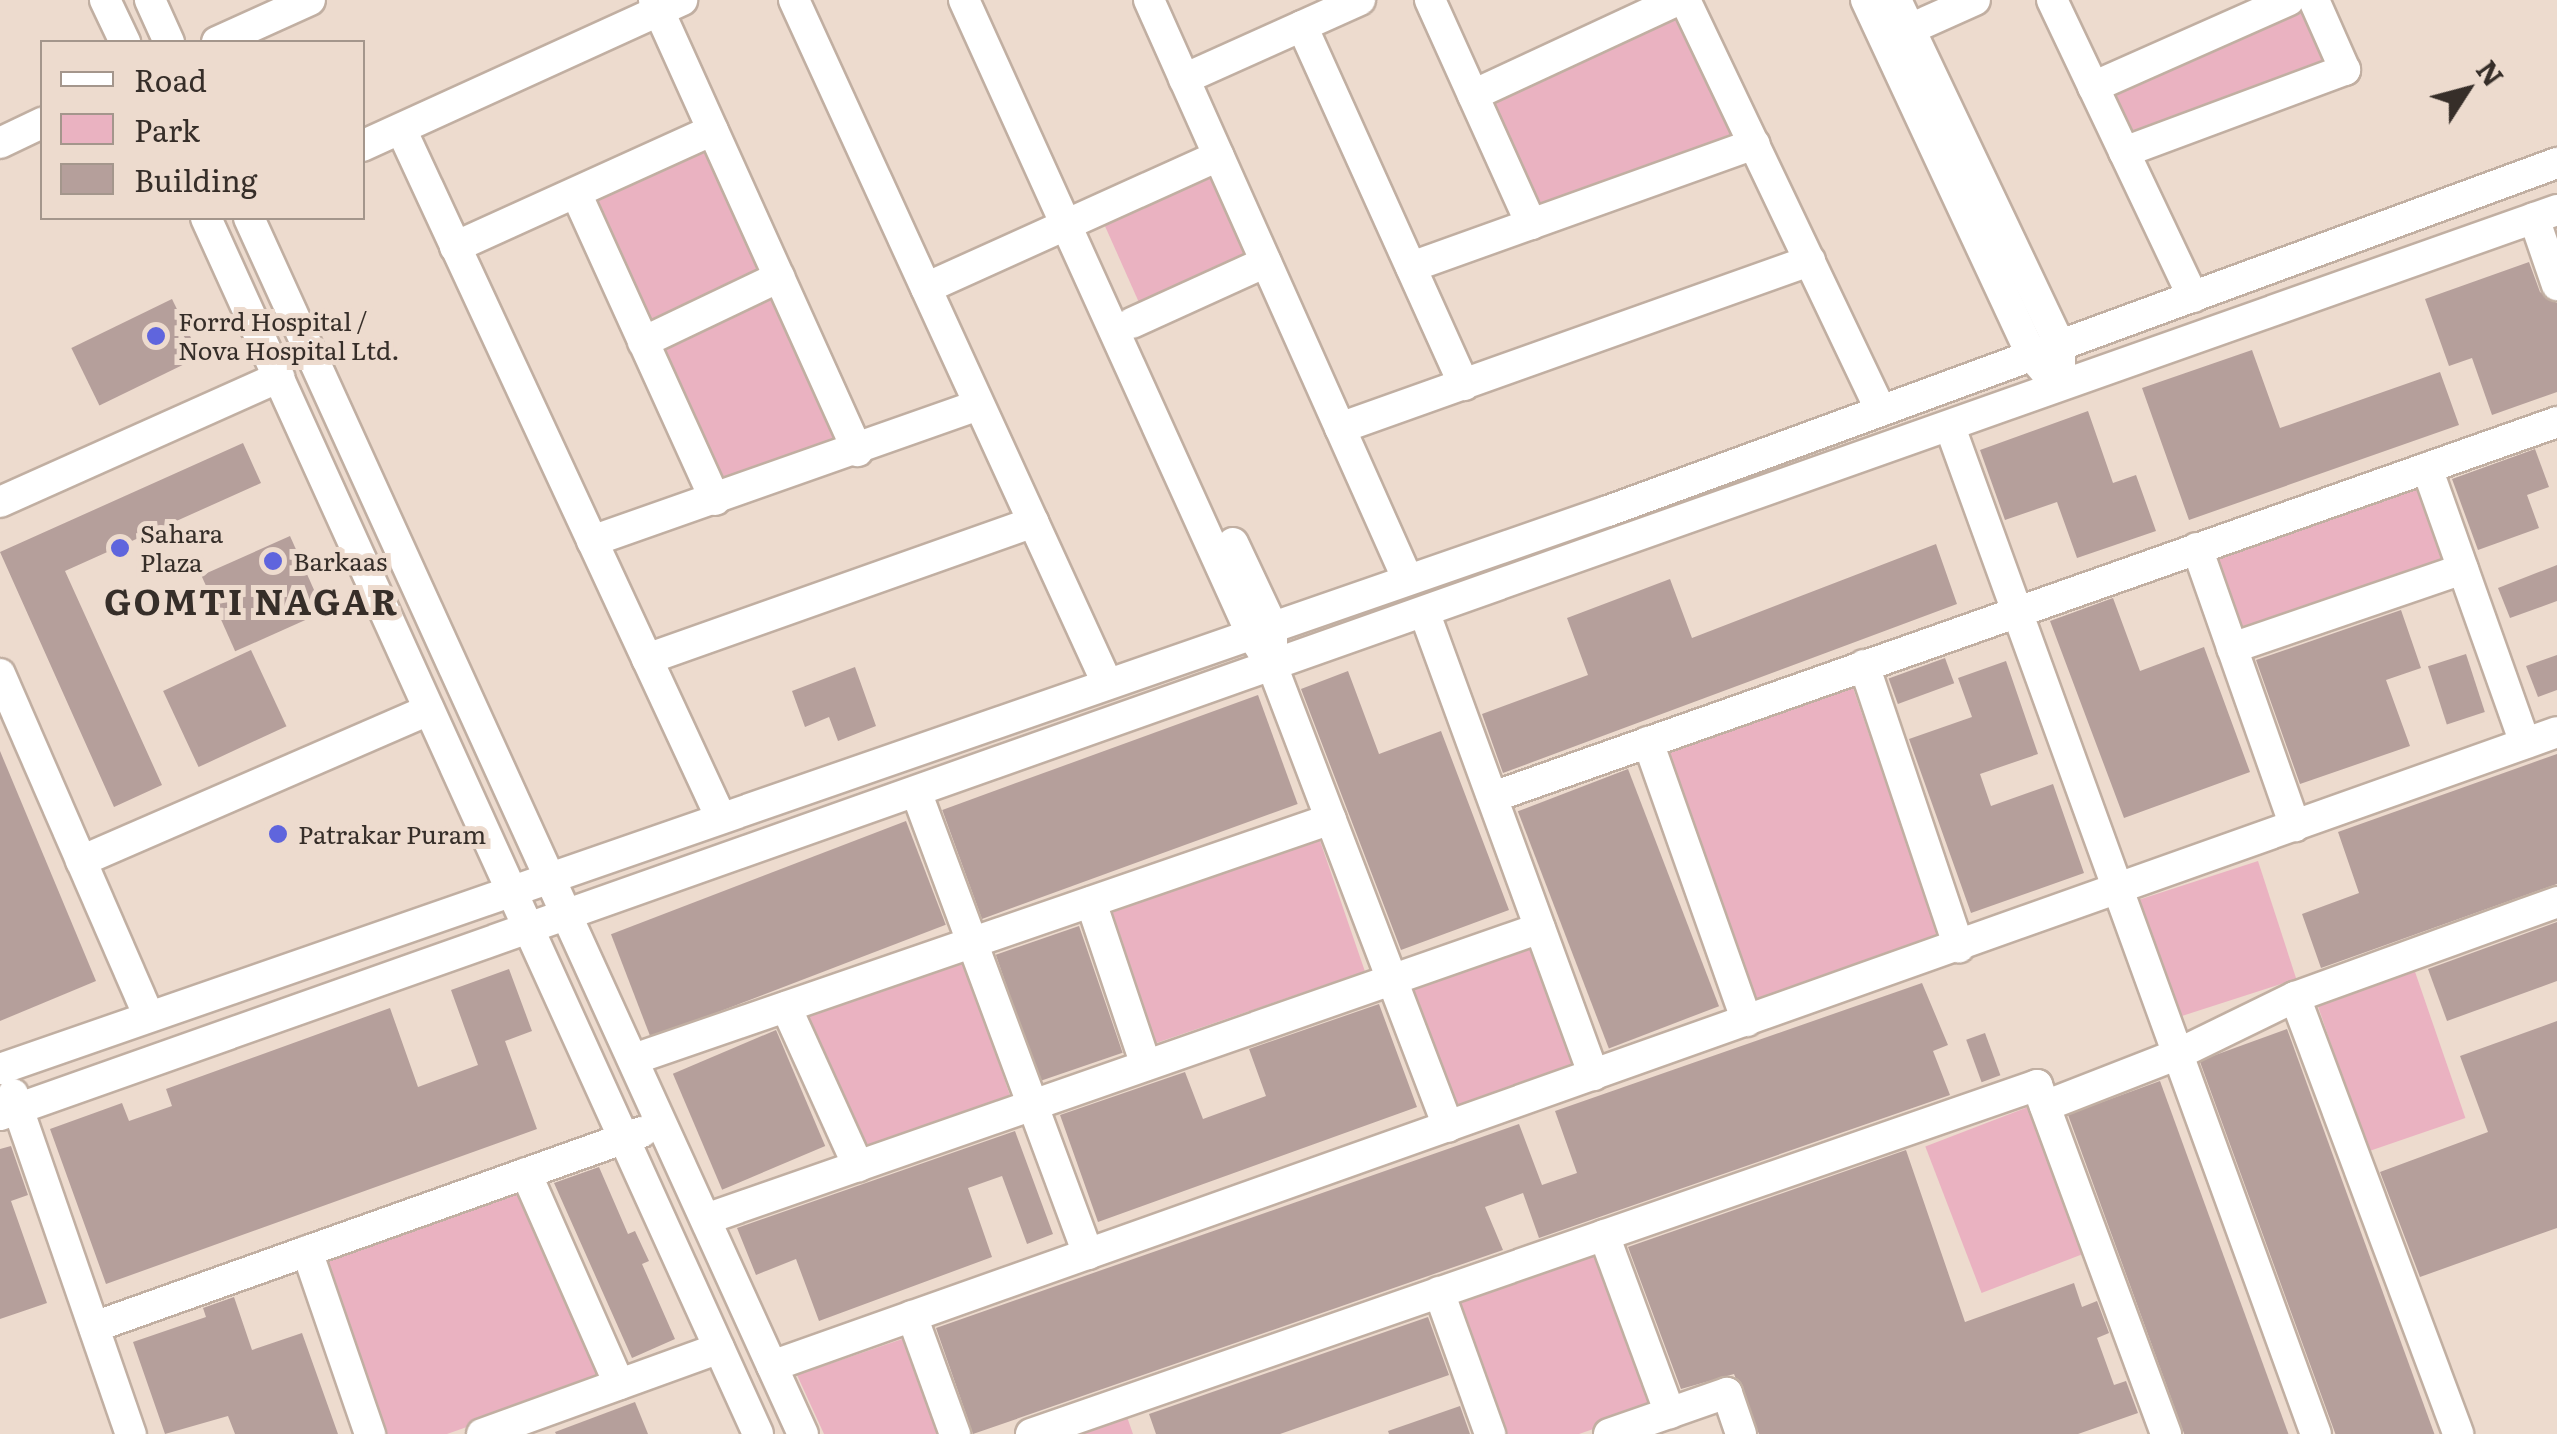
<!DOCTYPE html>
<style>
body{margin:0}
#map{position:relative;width:2557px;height:1434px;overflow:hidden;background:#eddbce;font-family:Literata,serif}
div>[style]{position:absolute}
.green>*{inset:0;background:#eab2c1;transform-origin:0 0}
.building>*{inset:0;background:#b59f9b;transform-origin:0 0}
.roads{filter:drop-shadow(2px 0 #c1afa2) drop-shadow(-2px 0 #c1afa2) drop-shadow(0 2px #c1afa2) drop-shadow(0 -2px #c1afa2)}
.minor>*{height:30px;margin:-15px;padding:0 15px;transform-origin:15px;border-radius:15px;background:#fff}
.dots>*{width:28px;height:28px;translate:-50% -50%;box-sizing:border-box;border:5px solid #eddbce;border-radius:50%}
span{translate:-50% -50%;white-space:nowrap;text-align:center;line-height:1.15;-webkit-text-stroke:10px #eddbce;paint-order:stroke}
.poi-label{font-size:25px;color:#362e29}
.left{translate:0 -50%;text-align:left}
.district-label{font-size:35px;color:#362e29;font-weight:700;letter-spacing:2.5px}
.legend{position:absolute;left:40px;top:40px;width:325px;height:180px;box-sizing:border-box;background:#eddbce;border:2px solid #a4968c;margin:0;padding:12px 18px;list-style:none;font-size:30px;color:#362e29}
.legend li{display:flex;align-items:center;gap:20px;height:50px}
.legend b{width:50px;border:2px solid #a4968c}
.north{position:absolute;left:2417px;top:40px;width:100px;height:100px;-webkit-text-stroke:8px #eddbce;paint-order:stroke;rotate:54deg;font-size:28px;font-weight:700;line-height:40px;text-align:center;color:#362e29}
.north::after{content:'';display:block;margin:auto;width:35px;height:45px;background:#362e29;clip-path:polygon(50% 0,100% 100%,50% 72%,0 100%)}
</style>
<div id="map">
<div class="green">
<i style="clip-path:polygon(2301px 4px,2330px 64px,2132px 138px,2109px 90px)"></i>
<i style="clip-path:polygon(1673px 12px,1735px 135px,1537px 208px,1486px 102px)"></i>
<i style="left:704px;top:146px;width:140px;height:127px;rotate:66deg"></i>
<i style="left:1218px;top:175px;width:87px;height:124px;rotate:66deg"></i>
<i style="left:774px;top:291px;width:166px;height:130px;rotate:66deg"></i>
<i style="left:2415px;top:483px;width:81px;height:214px;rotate:70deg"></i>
<i style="left:1852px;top:685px;width:270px;height:202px;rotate:71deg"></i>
<i style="left:1318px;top:835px;width:144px;height:226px;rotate:71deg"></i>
<i style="left:2258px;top:861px;width:124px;height:126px;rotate:72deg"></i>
<i style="left:1527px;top:942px;width:132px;height:129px;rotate:69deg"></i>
<i style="left:963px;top:959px;width:146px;height:173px;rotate:71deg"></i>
<i style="left:2412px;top:963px;width:164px;height:103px;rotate:71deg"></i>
<i style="left:2028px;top:1107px;width:157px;height:110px;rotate:69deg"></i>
<i style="clip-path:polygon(521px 1189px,602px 1379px,447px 1434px,384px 1434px,319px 1258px)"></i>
<i style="clip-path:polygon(1599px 1248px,1656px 1407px,1579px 1434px,1500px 1434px,1452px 1301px)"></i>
<i style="clip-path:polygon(911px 1336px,943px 1434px,824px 1434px,797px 1375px)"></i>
<i style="clip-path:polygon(1126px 1414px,1133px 1434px,1071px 1434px)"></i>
</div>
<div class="building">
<i style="clip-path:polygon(2529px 262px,2540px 292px,2557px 303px,2557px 392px,2492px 415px,2472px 358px,2449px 366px,2425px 299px)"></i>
<i style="left:172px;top:299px;width:64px;height:112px;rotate:64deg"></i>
<i style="clip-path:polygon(2252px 350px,2280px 428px,2440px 372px,2459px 425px,2189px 520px,2142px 388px)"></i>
<i style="clip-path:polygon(2088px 411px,2113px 483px,2136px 475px,2156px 531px,2077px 558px,2057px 502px,2005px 520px,1980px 450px)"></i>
<i style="clip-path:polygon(243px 443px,261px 483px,65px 571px,162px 785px,114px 807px,0 552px)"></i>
<i style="clip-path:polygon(2535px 449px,2549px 487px,2527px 495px,2539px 528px,2478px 550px,2452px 479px)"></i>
<i style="left:290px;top:536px;width:83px;height:97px;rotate:66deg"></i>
<i style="clip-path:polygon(1936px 544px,1957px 604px,1503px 773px,1482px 714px,1588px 675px,1567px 618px,1670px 579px,1692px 638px)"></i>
<i style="clip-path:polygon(2557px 565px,2557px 601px,2510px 618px,2498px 588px)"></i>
<i style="clip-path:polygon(2113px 598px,2140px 671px,2204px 647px,2250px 772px,2124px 818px,2050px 621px)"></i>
<i style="clip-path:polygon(2401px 610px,2421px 668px,2386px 680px,2410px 746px,2300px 784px,2256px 660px)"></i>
<i style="left:251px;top:650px;width:84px;height:97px;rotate:65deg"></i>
<i style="left:2466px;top:654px;width:61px;height:40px;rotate:72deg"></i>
<i style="clip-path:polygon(2557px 655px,2557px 690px,2538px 697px,2526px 666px)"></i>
<i style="left:1945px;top:658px;width:27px;height:60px;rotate:70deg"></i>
<i style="clip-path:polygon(2006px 661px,2038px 754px,1980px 774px,1991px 806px,2053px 784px,2084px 873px,1971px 913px,1909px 739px,1972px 717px,1958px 678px)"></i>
<i style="clip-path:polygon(855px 667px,876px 726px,838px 741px,829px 717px,805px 727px,792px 691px)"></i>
<i style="clip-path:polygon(1348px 671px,1379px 754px,1441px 731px,1509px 910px,1401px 950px,1301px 689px)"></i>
<i style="left:1258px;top:695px;width:116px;height:336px;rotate:70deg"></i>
<i style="clip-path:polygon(0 751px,96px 981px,0 1021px)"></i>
<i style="clip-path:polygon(2557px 754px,2557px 884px,2321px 968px,2302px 914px,2359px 893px,2338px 832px)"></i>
<i style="left:1628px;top:769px;width:254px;height:118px;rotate:69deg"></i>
<i style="left:906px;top:821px;width:111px;height:316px;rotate:69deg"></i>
<i style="clip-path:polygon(2557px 922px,2557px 981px,2447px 1021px,2428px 969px)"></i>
<i style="left:1079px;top:926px;width:134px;height:88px;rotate:71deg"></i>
<i style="clip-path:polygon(509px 969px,532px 1031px,505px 1041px,537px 1129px,106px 1284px,50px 1129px,122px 1103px,129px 1121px,172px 1106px,166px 1089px,390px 1008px,418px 1087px,478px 1065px,451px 990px)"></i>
<i style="clip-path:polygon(1922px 983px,1948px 1045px,1933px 1051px,1950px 1095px,1539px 1238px,1523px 1193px,1485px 1207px,1503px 1250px,973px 1434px,936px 1328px,1519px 1124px,1542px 1185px,1577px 1173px,1555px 1111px)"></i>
<i style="clip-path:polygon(1379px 1004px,1417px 1107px,1098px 1222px,1060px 1115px,1185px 1072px,1203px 1119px,1266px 1096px,1249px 1049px)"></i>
<i style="clip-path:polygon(2557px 1021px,2557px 1228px,2420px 1277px,2380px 1172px,2488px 1132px,2460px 1056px)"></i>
<i style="left:2287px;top:1029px;width:432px;height:93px;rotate:70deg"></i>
<i style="left:776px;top:1030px;width:126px;height:112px;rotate:67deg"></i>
<i style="left:1985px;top:1033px;width:45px;height:20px;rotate:70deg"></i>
<i style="left:2160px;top:1081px;width:376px;height:98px;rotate:70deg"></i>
<i style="clip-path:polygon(1015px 1131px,1053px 1234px,1027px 1244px,1002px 1176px,968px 1188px,992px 1257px,819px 1321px,796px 1259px,756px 1275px,737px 1228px)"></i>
<i style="clip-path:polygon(11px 1146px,28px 1195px,11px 1201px,47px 1303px,0 1319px,0 1149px)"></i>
<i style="clip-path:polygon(1906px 1150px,1965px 1322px,2074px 1283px,2082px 1307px,2097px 1301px,2109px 1333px,2097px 1338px,2114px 1385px,2126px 1381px,2138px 1413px,2078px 1434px,1759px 1434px,1734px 1374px,1681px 1389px,1628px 1247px)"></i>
<i style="clip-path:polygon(599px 1167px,628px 1234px,635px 1231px,649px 1261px,642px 1264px,675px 1339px,632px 1358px,554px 1183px)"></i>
<i style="clip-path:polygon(234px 1297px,252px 1350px,302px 1333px,338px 1434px,235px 1434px,228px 1416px,165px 1434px,133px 1342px,206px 1317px,203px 1308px)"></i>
<i style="clip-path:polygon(1428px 1317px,1449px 1375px,1280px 1434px,1156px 1434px,1149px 1414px)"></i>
<i style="clip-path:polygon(635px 1402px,648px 1434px,556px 1434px,555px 1432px)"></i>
<i style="clip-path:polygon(1460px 1406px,1470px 1434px,1389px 1434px,1388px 1431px)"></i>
</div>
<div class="roads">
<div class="minor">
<i style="left:105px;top:0;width:47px;rotate:64.5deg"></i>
<i style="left:150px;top:0;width:46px;rotate:65.7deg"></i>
<i style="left:654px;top:0;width:495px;rotate:65.7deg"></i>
<i style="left:794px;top:0;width:751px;rotate:65.38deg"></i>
<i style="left:964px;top:0;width:695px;rotate:65.61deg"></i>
<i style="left:1251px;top:633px;width:41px;rotate:57.8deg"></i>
<i style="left:1273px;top:668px;width:491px;rotate:69.1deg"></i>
<i style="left:1149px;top:0;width:635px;rotate:65.94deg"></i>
<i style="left:1430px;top:0;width:246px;rotate:65.7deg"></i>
<i style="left:1685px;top:0;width:455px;rotate:64.5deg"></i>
<i style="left:1866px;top:0;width:393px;rotate:65deg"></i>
<i style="left:2032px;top:356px;width:20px;rotate:49deg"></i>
<i style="left:1896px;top:0;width:383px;rotate:64.6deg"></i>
<i style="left:2060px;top:346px;width:19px;rotate:90deg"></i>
<i style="left:2052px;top:0;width:329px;rotate:64.6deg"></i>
<i style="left:1302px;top:26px;width:394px;rotate:65.7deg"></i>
<i style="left:1910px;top:29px;width:71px;rotate:-24deg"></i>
<i style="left:217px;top:42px;width:102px;rotate:-24.3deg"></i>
<i style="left:1184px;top:79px;width:193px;rotate:-24.2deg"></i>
<i style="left:2093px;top:87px;width:214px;rotate:-23.9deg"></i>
<i style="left:1473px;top:95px;width:226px;rotate:-24.9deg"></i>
<i style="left:401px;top:129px;width:757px;rotate:65.09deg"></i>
<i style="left:0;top:143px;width:47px;rotate:-25.5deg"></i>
<i style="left:362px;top:146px;width:352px;rotate:-24.5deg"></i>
<i style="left:2124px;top:152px;width:236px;rotate:-20.4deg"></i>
<i style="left:2345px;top:70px;width:77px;rotate:-113.9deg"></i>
<i style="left:576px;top:193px;width:337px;rotate:65.6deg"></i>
<i style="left:206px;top:218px;width:1335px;rotate:65.58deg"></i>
<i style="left:249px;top:218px;width:1336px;rotate:65.51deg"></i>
<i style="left:2534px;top:218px;width:71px;rotate:71.1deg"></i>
<i style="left:455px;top:247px;width:283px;rotate:-24.4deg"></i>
<i style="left:1411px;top:267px;width:365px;rotate:-19.7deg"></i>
<i style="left:926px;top:288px;width:321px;rotate:-24.3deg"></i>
<i style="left:1132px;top:323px;width:147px;rotate:-24.5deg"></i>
<i style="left:643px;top:342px;width:151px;rotate:-25.5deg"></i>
<i style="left:1950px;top:427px;width:1071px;rotate:70.03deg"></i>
<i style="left:1340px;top:428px;width:499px;rotate:-19.6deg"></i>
<i style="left:2427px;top:468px;width:292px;rotate:70.4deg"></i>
<i style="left:0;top:502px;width:306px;rotate:-24.1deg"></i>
<i style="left:592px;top:541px;width:410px;rotate:-19.4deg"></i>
<i style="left:1233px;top:543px;width:92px;rotate:64.8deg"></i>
<i style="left:1272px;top:626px;width:18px;rotate:90deg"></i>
<i style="left:2197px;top:548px;width:295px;rotate:70.6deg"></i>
<i style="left:1425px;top:614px;width:491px;rotate:69.9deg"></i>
<i style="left:2232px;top:648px;width:244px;rotate:-18.9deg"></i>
<i style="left:647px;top:659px;width:410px;rotate:-19.5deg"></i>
<i style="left:1864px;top:665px;width:298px;rotate:71.4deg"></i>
<i style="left:0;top:674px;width:373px;rotate:66.5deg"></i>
<i style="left:1648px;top:742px;width:296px;rotate:70.5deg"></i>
<i style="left:917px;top:794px;width:491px;rotate:69.6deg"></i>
<i style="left:1493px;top:797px;width:1128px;rotate:-19.41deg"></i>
<i style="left:81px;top:861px;width:379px;rotate:-23.5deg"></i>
<i style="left:1091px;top:902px;width:172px;rotate:71.4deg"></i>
<i style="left:2295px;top:997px;width:466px;rotate:69.5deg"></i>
<i style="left:786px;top:1007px;width:175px;rotate:65.6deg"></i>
<i style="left:634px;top:1059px;width:737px;rotate:-19deg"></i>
<i style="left:0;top:1069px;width:1702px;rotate:-19.14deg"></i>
<i style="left:1608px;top:511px;width:1011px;rotate:-20.14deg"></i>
<i style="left:13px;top:1094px;width:360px;rotate:70.9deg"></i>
<i style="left:2045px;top:1106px;width:141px;rotate:-21.3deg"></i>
<i style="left:2176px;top:1055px;width:132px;rotate:-26deg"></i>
<i style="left:2295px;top:997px;width:279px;rotate:-19.9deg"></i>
<i style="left:0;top:1115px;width:2712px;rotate:-19.49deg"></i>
<i style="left:526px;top:1173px;width:231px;rotate:66.2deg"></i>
<i style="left:706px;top:1219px;width:883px;rotate:-19.23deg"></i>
<i style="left:1604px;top:1235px;width:190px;rotate:69.7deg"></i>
<i style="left:307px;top:1251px;width:194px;rotate:71deg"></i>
<i style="left:1439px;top:1292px;width:151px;rotate:70.2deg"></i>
<i style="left:912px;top:1316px;width:126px;rotate:70deg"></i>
<i style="left:94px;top:1327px;width:582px;rotate:-19.59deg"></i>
<i style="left:772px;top:1366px;width:1894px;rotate:-19.55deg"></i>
<i style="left:482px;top:1434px;width:252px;rotate:-19.9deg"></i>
<i style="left:1031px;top:1434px;width:1065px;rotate:-19.13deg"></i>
<i style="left:2037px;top:1085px;width:372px;rotate:69.7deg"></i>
<i style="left:1609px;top:1434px;width:125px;rotate:-19.2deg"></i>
<i style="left:1727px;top:1393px;width:43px;rotate:71.1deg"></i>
</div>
</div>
<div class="dots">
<i style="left:156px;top:336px;background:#5f65dd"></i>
<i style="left:120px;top:548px;background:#5f65dd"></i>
<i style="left:273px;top:561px;background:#5f65dd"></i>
<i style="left:278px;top:834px;background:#5f65dd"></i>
</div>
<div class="poi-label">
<span class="left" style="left:178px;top:336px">Forrd Hospital /<br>Nova Hospital Ltd.</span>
<span class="left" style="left:140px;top:548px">Sahara<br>Plaza</span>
<span class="left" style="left:293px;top:561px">Barkaas</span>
<span class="left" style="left:298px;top:834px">Patrakar Puram</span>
</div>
<div class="district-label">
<span style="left:252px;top:600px">GOMTI NAGAR</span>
</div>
<ul class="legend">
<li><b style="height:12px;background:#fff"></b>Road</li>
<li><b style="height:28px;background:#eab2c1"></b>Park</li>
<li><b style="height:28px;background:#b59f9b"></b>Building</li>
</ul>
<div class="north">N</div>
</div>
